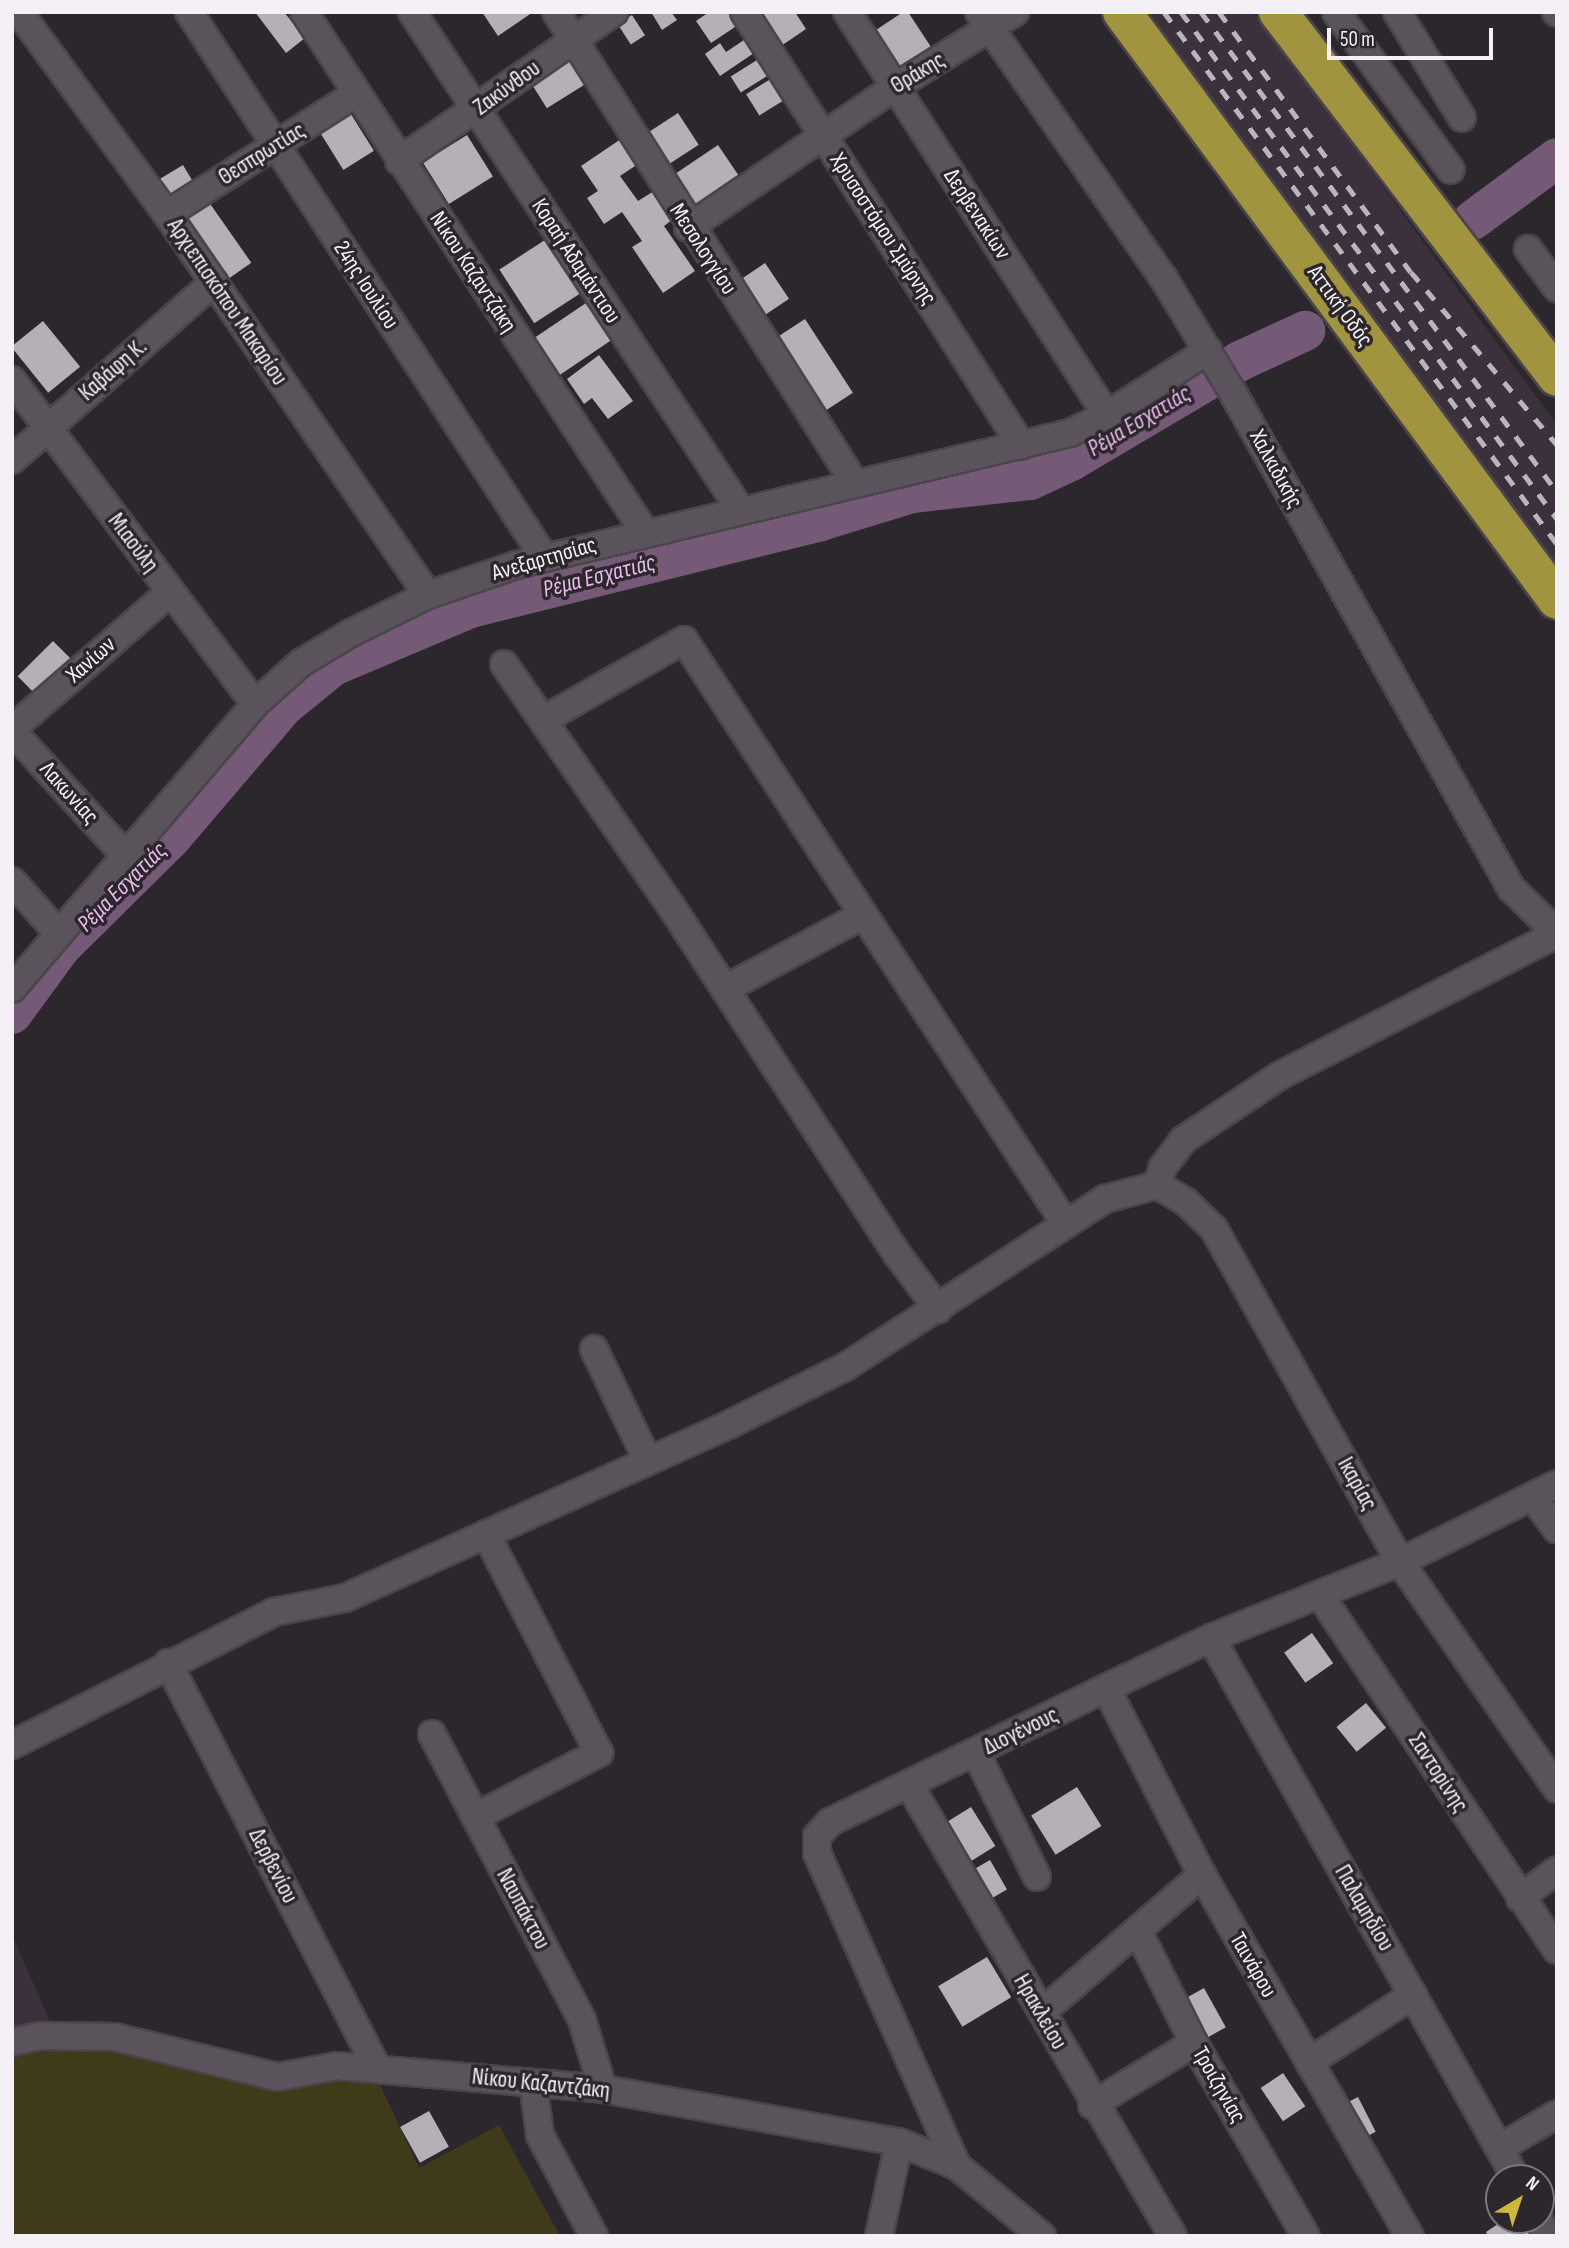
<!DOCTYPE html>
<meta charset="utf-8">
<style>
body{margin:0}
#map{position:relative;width:1569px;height:2248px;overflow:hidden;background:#2c262d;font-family:"Sofia Sans Condensed",sans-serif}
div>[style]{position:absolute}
.built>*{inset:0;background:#3b313c}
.green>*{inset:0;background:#3f3a1a}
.river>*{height:40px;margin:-20px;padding:0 20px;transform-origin:20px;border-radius:20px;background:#745a76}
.building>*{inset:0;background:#b7afb7;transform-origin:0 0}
.roads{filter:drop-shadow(2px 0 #4b454b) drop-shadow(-2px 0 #4b454b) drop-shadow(0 2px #4b454b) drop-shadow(0 -2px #4b454b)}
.minor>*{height:26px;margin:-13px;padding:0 13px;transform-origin:13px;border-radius:13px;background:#5a535b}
.highway>*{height:38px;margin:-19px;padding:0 19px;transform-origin:19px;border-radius:19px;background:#a1943e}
.rail>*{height:5px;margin-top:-2.5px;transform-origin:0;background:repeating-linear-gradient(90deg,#bab5bb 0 12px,transparent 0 24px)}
span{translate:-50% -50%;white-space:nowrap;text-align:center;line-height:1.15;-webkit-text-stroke:7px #2c262d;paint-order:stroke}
.street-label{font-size:23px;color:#f4f0f5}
.water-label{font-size:24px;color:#e9bbed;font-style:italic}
.frame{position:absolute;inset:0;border:14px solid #f4f0f5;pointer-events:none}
.north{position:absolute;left:1485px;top:2164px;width:70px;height:70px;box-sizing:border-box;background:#2c262d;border:2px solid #7c777d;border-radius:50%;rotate:39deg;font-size:19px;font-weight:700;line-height:28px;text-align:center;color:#f4f0f5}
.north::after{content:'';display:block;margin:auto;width:24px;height:32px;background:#ccb938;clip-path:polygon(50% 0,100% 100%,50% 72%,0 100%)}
.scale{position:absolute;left:1327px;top:28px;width:166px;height:32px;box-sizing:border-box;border:4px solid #f4f0f5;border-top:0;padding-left:9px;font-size:21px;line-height:24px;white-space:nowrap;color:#f4f0f5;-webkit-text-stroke:5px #2c262d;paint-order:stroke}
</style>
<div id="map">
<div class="built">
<i style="clip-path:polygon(1149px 12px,1253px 12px,1359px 154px,1557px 425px,1557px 565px)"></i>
<i style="clip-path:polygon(12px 1935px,53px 2028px,12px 2034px)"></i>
</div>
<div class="green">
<i style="clip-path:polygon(12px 2034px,322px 2082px,376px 2076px,419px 2168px,499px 2125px,560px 2236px,12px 2236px)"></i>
</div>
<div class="river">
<i style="left:1473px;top:220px;width:104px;rotate:-36.4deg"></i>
<i style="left:12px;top:1014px;width:83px;rotate:-53.8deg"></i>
<i style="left:61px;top:947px;width:156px;rotate:-44.7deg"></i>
<i style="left:172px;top:837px;width:172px;rotate:-49.5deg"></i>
<i style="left:284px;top:706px;width:63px;rotate:-39.2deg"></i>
<i style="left:333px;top:666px;width:149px;rotate:-22.9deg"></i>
<i style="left:470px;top:608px;width:362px;rotate:-13.9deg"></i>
<i style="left:821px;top:521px;width:95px;rotate:-17.1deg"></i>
<i style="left:912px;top:493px;width:119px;rotate:-6.3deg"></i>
<i style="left:1030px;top:480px;width:45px;rotate:-24.9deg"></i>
<i style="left:1071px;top:461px;width:196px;rotate:-30.6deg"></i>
<i style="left:1240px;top:361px;width:72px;rotate:-24.8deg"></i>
</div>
<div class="building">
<i style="clip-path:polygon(255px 12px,284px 12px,305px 38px,286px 53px)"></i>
<i style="clip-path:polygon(482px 12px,533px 12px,498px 36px)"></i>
<i style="clip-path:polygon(651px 12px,671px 12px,677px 20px,662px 30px)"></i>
<i style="clip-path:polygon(709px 12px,729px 12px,738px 25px,711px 43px,696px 21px)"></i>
<i style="clip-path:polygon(754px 12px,795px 12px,806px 29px,778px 48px)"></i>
<i style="clip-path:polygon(903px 12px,908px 12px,935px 53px,898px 77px,870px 34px)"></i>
<i style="left:632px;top:15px;width:24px;height:17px;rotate:57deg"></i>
<i style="clip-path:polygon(747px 38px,757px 51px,720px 76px,705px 54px,720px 43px,726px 52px)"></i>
<i style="left:572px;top:56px;width:31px;height:49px;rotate:58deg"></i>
<i style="left:757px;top:60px;width:19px;height:31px;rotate:58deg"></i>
<i style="left:769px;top:80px;width:25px;height:27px;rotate:58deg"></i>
<i style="left:349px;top:111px;width:47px;height:36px;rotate:58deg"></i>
<i style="left:678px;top:113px;width:38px;height:38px;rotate:57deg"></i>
<i style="left:467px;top:135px;width:49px;height:52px;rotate:58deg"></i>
<i style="clip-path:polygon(621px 139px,638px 164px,620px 176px,638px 201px,654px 191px,673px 219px,664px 226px,695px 271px,663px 293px,632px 247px,642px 241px,622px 212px,604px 224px,587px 198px,598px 191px,581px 166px)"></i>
<i style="left:718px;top:145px;width:36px;height:60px;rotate:56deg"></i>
<i style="left:183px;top:165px;width:23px;height:31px;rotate:59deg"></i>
<i style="left:206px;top:198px;width:79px;height:34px;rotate:55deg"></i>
<i style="left:548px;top:238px;width:64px;height:58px;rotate:57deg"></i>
<i style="left:765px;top:263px;width:43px;height:37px;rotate:56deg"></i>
<i style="left:586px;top:303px;width:45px;height:62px;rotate:56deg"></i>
<i style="left:805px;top:319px;width:88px;height:43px;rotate:57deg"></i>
<i style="left:43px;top:321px;width:59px;height:41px;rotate:51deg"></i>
<i style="clip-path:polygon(599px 355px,633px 401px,608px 419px,592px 398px,584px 404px,567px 379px)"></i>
<i style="left:53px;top:641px;width:28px;height:50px;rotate:45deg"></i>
<i style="left:1312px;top:1633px;width:37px;height:34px;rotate:55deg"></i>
<i style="left:1366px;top:1703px;width:32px;height:38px;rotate:51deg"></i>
<i style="left:1077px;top:1787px;width:46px;height:54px;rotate:58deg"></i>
<i style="left:971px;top:1807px;width:46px;height:28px;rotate:58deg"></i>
<i style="left:990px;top:1860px;width:34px;height:28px;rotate:60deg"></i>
<i style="left:987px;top:1957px;width:47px;height:57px;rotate:59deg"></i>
<i style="left:1204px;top:1988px;width:45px;height:24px;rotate:61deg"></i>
<i style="left:1283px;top:2073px;width:40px;height:27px;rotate:56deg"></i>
<i style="left:1358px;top:2097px;width:39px;height:22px;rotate:63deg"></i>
<i style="left:429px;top:2111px;width:41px;height:33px;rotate:61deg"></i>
<i style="clip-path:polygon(1504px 2220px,1525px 2220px,1536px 2236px,1488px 2236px,1486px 2232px)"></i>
</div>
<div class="roads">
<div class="minor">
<i style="left:19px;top:12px;width:250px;rotate:53.8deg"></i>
<i style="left:167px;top:214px;width:462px;rotate:55.6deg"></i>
<i style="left:189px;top:12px;width:650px;rotate:56.92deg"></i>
<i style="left:304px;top:12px;width:620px;rotate:56.77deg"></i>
<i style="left:412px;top:12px;width:595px;rotate:56.58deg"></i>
<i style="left:556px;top:12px;width:557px;rotate:57.62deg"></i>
<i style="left:744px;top:12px;width:515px;rotate:57.36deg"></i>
<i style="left:847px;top:12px;width:480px;rotate:57.2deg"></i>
<i style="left:979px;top:12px;width:325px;rotate:55.3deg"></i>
<i style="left:1164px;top:279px;width:133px;rotate:58.8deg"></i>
<i style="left:1233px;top:393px;width:568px;rotate:60.68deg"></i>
<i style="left:1511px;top:888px;width:64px;rotate:44.4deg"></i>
<i style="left:1336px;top:12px;width:195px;rotate:54deg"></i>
<i style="left:1397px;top:12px;width:124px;rotate:58.5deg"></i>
<i style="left:1556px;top:12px;width:1px;rotate:45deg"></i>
<i style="left:399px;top:161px;width:262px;rotate:-34.7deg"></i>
<i style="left:167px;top:214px;width:225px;rotate:-32.5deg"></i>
<i style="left:688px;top:228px;width:250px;rotate:-34.3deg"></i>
<i style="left:895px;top:87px;width:142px;rotate:-32deg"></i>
<i style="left:1528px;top:249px;width:49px;rotate:53.4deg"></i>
<i style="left:12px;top:380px;width:405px;rotate:53.1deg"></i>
<i style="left:12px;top:460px;width:269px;rotate:-41.4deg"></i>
<i style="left:504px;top:664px;width:294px;rotate:55.4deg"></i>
<i style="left:671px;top:906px;width:415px;rotate:57deg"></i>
<i style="left:897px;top:1254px;width:69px;rotate:53.3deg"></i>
<i style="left:543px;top:720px;width:162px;rotate:-29.6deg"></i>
<i style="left:684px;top:640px;width:696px;rotate:56.83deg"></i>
<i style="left:12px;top:729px;width:209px;rotate:-40.9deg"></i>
<i style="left:12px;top:731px;width:168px;rotate:47.7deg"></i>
<i style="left:12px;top:881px;width:71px;rotate:48.4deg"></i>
<i style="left:12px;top:989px;width:375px;rotate:-49.5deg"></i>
<i style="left:255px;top:704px;width:62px;rotate:-41.7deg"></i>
<i style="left:301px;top:663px;width:58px;rotate:-31deg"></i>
<i style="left:351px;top:633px;width:86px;rotate:-26.3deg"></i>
<i style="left:428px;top:595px;width:93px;rotate:-18.8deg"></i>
<i style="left:516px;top:565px;width:570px;rotate:-13.4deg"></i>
<i style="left:1070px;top:433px;width:41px;rotate:-25.9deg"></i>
<i style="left:1107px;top:415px;width:120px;rotate:-32.4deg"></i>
<i style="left:725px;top:989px;width:157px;rotate:-28.2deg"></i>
<i style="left:1157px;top:1185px;width:34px;rotate:30deg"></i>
<i style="left:1186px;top:1202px;width:39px;rotate:44deg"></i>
<i style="left:1214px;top:1229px;width:381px;rotate:60.8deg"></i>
<i style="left:1400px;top:1562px;width:276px;rotate:55.3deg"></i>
<i style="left:594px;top:1349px;width:124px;rotate:64.3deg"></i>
<i style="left:1534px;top:1499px;width:38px;rotate:53deg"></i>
<i style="left:1320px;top:1595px;width:427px;rotate:56.3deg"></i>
<i style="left:1211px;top:1638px;width:620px;rotate:60.54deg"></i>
<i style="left:168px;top:1663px;width:456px;rotate:62.7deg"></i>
<i style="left:1106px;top:1688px;width:210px;rotate:62.8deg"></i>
<i style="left:1202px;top:1875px;width:417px;rotate:60.1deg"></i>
<i style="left:432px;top:1734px;width:323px;rotate:62.3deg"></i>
<i style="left:582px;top:2020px;width:72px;rotate:73.1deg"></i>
<i style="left:12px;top:1745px;width:294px;rotate:-26.9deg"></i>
<i style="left:274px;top:1612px;width:72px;rotate:-11.2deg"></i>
<i style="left:345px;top:1598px;width:422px;rotate:-24.3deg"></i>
<i style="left:730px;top:1424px;width:128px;rotate:-26.4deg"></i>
<i style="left:845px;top:1367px;width:310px;rotate:-32.9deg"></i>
<i style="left:1105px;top:1199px;width:54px;rotate:-15.1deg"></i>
<i style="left:1157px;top:1185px;width:19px;rotate:-72deg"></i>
<i style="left:1163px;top:1167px;width:34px;rotate:-53deg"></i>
<i style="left:1183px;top:1140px;width:118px;rotate:-33.6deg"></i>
<i style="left:1281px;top:1075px;width:310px;rotate:-27.1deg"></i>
<i style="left:976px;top:1753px;width:138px;rotate:63.8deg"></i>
<i style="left:910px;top:1786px;width:521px;rotate:59.7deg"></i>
<i style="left:475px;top:1817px;width:140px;rotate:-27.3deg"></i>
<i style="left:599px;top:1753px;width:246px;rotate:-117.3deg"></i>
<i style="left:1520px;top:1898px;width:46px;rotate:-37.1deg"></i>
<i style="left:1138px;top:1931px;width:125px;rotate:63.4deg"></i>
<i style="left:1194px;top:2043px;width:223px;rotate:59.9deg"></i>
<i style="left:1042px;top:2012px;width:211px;rotate:-40.6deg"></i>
<i style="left:12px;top:2042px;width:30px;rotate:-12deg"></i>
<i style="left:41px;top:2036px;width:74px;rotate:0.8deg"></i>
<i style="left:115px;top:2037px;width:168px;rotate:13.8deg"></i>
<i style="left:278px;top:2077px;width:60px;rotate:-10.6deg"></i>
<i style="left:337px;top:2066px;width:267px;rotate:4.9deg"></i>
<i style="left:603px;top:2089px;width:301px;rotate:10.2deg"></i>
<i style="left:899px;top:2142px;width:63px;rotate:22.5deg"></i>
<i style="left:957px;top:2166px;width:110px;rotate:39.5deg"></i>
<i style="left:1309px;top:2062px;width:124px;rotate:-32.8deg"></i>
<i style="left:533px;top:2083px;width:52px;rotate:82.3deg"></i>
<i style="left:540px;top:2135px;width:115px;rotate:61.9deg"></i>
<i style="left:1092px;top:2105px;width:119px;rotate:-31.3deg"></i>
<i style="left:1500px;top:2148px;width:66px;rotate:-30.8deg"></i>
<i style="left:957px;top:2166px;width:343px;rotate:-114.1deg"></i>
<i style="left:817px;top:1853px;width:17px;rotate:-90deg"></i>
<i style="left:817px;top:1836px;width:19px;rotate:-47deg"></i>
<i style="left:830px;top:1822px;width:307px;rotate:-25.9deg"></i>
<i style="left:1106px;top:1688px;width:116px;rotate:-25.5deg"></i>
<i style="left:1211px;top:1638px;width:204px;rotate:-21.9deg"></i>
<i style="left:1400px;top:1562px;width:175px;rotate:-26.4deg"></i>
<i style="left:1539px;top:2220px;width:18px;rotate:63deg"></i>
<i style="left:879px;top:2236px;width:96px;rotate:-78deg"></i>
</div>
<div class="highway">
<i style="left:1122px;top:12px;width:731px;rotate:53.51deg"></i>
<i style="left:1278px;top:12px;width:459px;rotate:52.6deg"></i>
</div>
</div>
<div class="rail">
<i style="left:1164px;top:12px;width:661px;rotate:53.55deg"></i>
<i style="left:1181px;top:12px;width:631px;rotate:53.44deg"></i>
<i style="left:1201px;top:12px;width:598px;rotate:53.44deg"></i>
<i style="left:1219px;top:12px;width:323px;rotate:53.6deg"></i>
<i style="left:1411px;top:272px;width:226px;rotate:49.8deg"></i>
</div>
<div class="street-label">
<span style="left:918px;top:73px;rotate:-31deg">Θράκης</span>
<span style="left:507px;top:88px;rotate:-36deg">Ζακύνθου</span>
<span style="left:262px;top:154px;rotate:-32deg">Θεσπρωτίας</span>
<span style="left:977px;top:214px;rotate:57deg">Δερβενακίων</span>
<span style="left:883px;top:229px;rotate:57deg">Χρυσοστόμου Σμύρνης</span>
<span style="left:703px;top:249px;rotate:57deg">Μεσολογγίου</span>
<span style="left:576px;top:261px;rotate:57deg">Κοραή Αδαμάντιου</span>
<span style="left:473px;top:272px;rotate:57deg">Νίκου Καζαντζάκη</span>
<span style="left:366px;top:285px;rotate:57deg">24ης Ιουλίου</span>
<span style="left:227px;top:302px;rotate:56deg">Αρχιεπισκόπου Μακαρίου</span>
<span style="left:1340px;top:306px;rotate:54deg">Αττική Οδός</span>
<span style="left:113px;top:370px;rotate:-41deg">Καβάφη Κ.</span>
<span style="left:1276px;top:469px;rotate:61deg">Χαλκιδικής</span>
<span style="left:133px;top:543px;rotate:53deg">Μιαούλη</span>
<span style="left:544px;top:559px;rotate:-16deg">Ανεξαρτησίας</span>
<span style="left:91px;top:660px;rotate:-41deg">Χανίων</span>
<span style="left:69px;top:793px;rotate:48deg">Λακωνίας</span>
<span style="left:1357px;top:1484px;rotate:61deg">Ικαρίας</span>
<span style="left:1021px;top:1731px;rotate:-26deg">Διογένους</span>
<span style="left:1438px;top:1773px;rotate:57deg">Σαντορίνης</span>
<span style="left:273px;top:1866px;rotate:63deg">Δερβενίου</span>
<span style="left:1364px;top:1908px;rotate:60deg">Παλαμηδίου</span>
<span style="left:523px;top:1909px;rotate:62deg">Ναυπάκτου</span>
<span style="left:1253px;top:1965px;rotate:60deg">Ταινάρου</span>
<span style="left:1040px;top:2012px;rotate:60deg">Ηρακλείου</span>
<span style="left:541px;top:2084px;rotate:6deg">Νίκου Καζαντζάκη</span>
<span style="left:1219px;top:2085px;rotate:60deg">Τροιζηνίας</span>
</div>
<div class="water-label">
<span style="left:1139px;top:421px;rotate:-31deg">Ρέμα Εσχατιάς</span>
<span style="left:599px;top:576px;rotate:-14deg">Ρέμα Εσχατιάς</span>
<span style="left:122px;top:887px;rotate:-45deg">Ρέμα Εσχατιάς</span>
</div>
<div class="frame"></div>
<div class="north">N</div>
<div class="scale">50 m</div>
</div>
